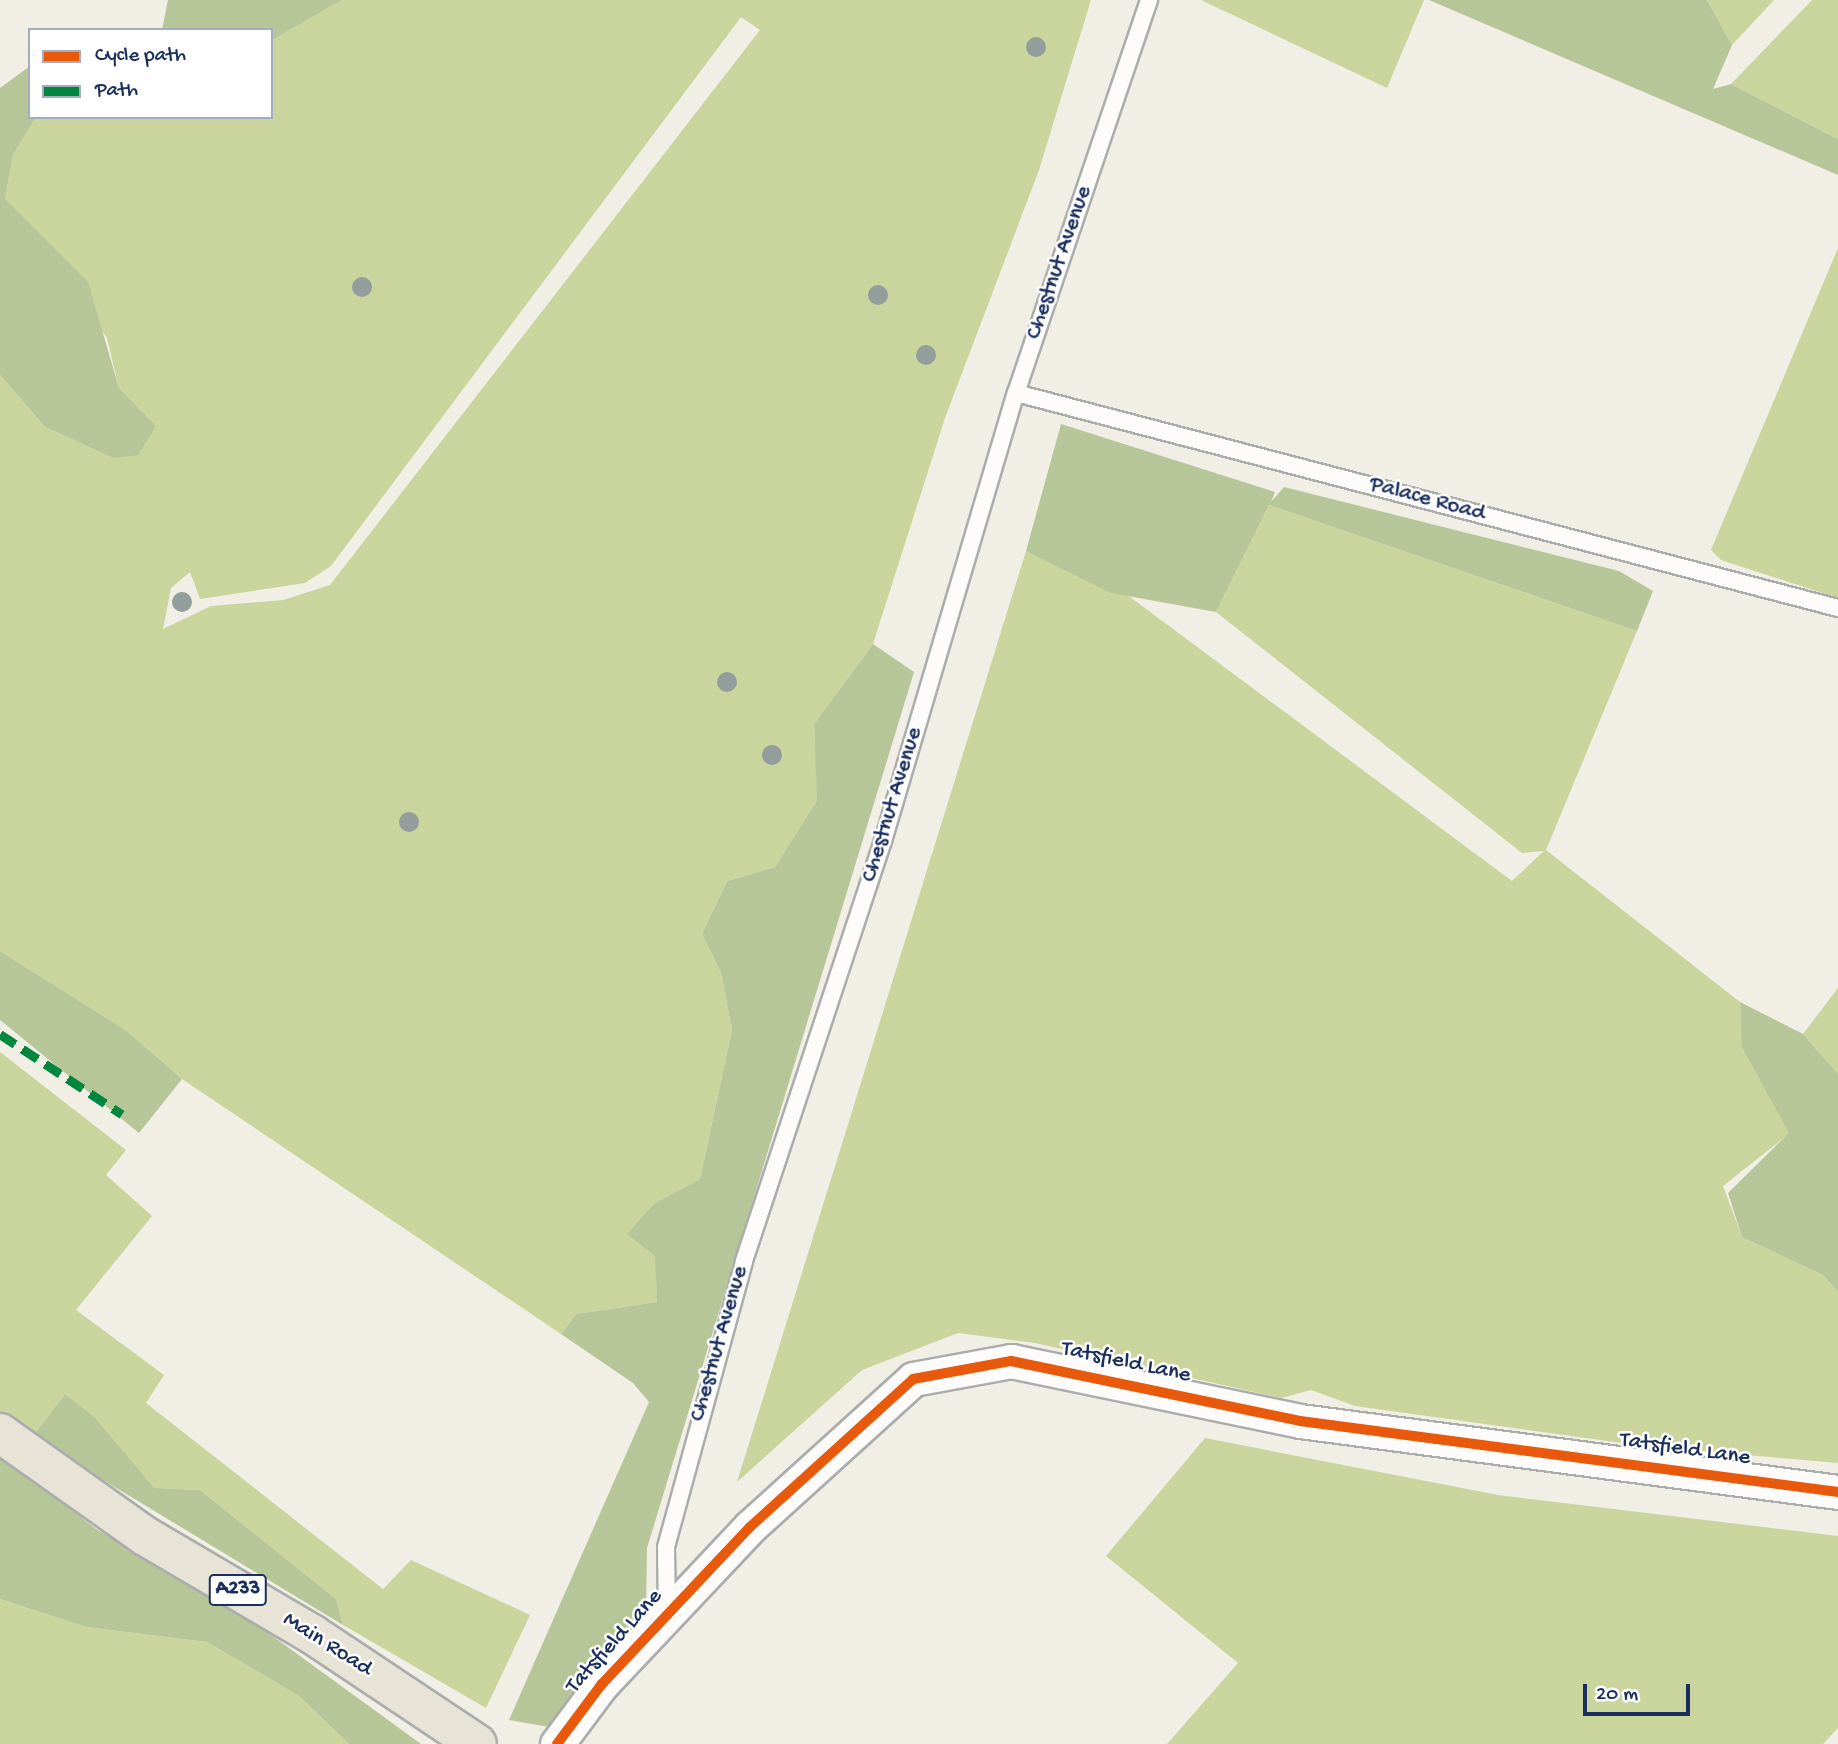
<!DOCTYPE html>
<style>
body{margin:0}
#map{position:relative;width:1838px;height:1744px;overflow:hidden;background:#f0eee5;font-family:"Gochi Hand",sans-serif}
div>[style]{position:absolute}
.green>*{inset:0;background:#cad59e}
.forest>*{inset:0;background:#b7c699}
.roads{filter:drop-shadow(2px 0 #abadad) drop-shadow(-2px 0 #abadad) drop-shadow(0 2px #abadad) drop-shadow(0 -2px #abadad)}
.service>*{height:16px;margin:-8px;padding:0 8px;transform-origin:8px;border-radius:8px;background:#fdfcfb}
.minor>*{height:33px;margin:-16.5px;padding:0 16.5px;transform-origin:16.5px;border-radius:16.5px;background:#fdfcfb}
.primary>*{height:38px;margin:-19px;padding:0 19px;transform-origin:19px;border-radius:19px;background:#e7e3d7}
.quiet>*{height:9px;margin-top:-4.5px;transform-origin:0;background:repeating-linear-gradient(90deg,#00873e 0 18px,transparent 0 27px)}
.cycleway>*{height:10px;margin:-5px;padding:0 5px;transform-origin:5px;border-radius:5px;background:#e8590c}
.trees>*{width:20px;height:20px;margin:-10px;border-radius:50%;background:#929d9c}
span{translate:-50% -50%;white-space:nowrap;text-align:center;line-height:1.15;-webkit-text-stroke:5px #fff;paint-order:stroke}
.shield-label span{padding:2px 5px;background:#fff;border:2px solid;border-radius:5px;-webkit-text-stroke-width:0}
.shield-label{font-size:21px;color:#1b2f5e;font-weight:700}
.street-label{font-size:23px;color:#1b2f5e}
.legend{position:absolute;left:28px;top:28px;width:245px;height:91px;box-sizing:border-box;background:#fff;border:2px solid #a4acbf;margin:0;padding:9px 12px;list-style:none;font-size:21px;color:#1b2f5e}
.legend li{display:flex;align-items:center;gap:14px;height:35px}
.legend b{width:35px;border:2px solid #a4acbf}
.scale{position:absolute;left:1583px;top:1684px;width:107px;height:32px;box-sizing:border-box;border:4px solid #1b2f5e;border-top:0;padding-left:9px;font-size:21px;line-height:24px;white-space:nowrap;color:#1b2f5e;-webkit-text-stroke:5px #fff;paint-order:stroke}
</style>
<div id="map">
<div class="green">
<i style="clip-path:polygon(evenodd,342px 0,1091px 0,1039px 170px,945px 418px,873px 644px,814px 724px,818px 801px,775px 867px,727px 881px,702px 934px,721px 973px,732px 1030px,700px 1179px,655px 1203px,657px 1302px,576px 1314px,561px 1334px,182px 1079px,127px 1031px,0 951px,0 375px,45px 427px,113px 458px,156px 427px,119px 388px,107px 338px,5px 199px,13px 155px,36px 117px,271px 117px,271px 41px,342px 0,741px 17px,760px 30px,330px 585px,283px 600px,211px 606px,163px 629px,171px 588px,190px 572px,200px 599px,305px 583px,331px 566px,741px 17px)"></i>
<i style="clip-path:polygon(1201px 0,1424px 0,1387px 88px)"></i>
<i style="clip-path:polygon(1707px 0,1774px 0,1732px 45px)"></i>
<i style="clip-path:polygon(1812px 0,1838px 0,1838px 139px,1731px 84px)"></i>
<i style="clip-path:polygon(1838px 248px,1838px 598px,1721px 560px,1711px 550px)"></i>
<i style="clip-path:polygon(1269px 505px,1637px 631px,1546px 850px,1740px 1002px,1742px 1038px,1790px 1133px,1723px 1186px,1742px 1237px,1823px 1275px,1838px 1292px,1838px 1463px,1644px 1446px,1355px 1406px,1311px 1390px,1281px 1398px,1035px 1343px,958px 1333px,862px 1370px,737px 1482px,1026px 551px,1130px 597px,1512px 881px,1544px 851px,1522px 853px,1216px 612px)"></i>
<i style="clip-path:polygon(1838px 988px,1838px 1074px,1803px 1034px)"></i>
<i style="clip-path:polygon(0 1052px,126px 1150px,106px 1175px,152px 1216px,76px 1310px,164px 1375px,146px 1403px,383px 1589px,411px 1560px,530px 1615px,486px 1708px,343px 1625px,336px 1599px,200px 1490px,154px 1488px,65px 1394px,32px 1437px,0 1413px)"></i>
<i style="clip-path:polygon(1205px 1438px,1498px 1495px,1838px 1536px,1838px 1728px,1823px 1744px,1167px 1744px,1238px 1663px,1106px 1556px)"></i>
<i style="clip-path:polygon(0 1599px,86px 1627px,207px 1642px,299px 1696px,349px 1744px,0 1744px)"></i>
</div>
<div class="forest">
<i style="clip-path:polygon(168px 0,342px 0,271px 41px,271px 30px,162px 30px)"></i>
<i style="clip-path:polygon(1429px 0,1707px 0,1732px 45px,1713px 89px,1731px 84px,1838px 139px,1838px 175px)"></i>
<i style="clip-path:polygon(30px 66px,30px 117px,36px 117px,13px 155px,5px 199px,88px 282px,119px 388px,156px 426px,138px 455px,113px 458px,45px 427px,0 375px,0 88px)"></i>
<i style="clip-path:polygon(1061px 424px,1275px 492px,1271px 502px,1284px 487px,1619px 571px,1653px 591px,1637px 631px,1269px 505px,1216px 612px,1111px 593px,1026px 551px)"></i>
<i style="clip-path:polygon(873px 644px,914px 672px,647px 1548px,646px 1606px,549px 1727px,509px 1720px,649px 1402px,633px 1383px,561px 1334px,576px 1314px,657px 1302px,655px 1256px,627px 1234px,655px 1203px,700px 1179px,732px 1030px,721px 973px,702px 934px,727px 881px,775px 867px,817px 801px,814px 724px)"></i>
<i style="clip-path:polygon(0 951px,127px 1031px,182px 1079px,139px 1133px,0 1020px)"></i>
<i style="clip-path:polygon(1740px 1002px,1803px 1034px,1838px 1074px,1838px 1292px,1823px 1275px,1742px 1237px,1728px 1193px,1789px 1133px,1742px 1047px)"></i>
<i style="clip-path:polygon(65px 1394px,95px 1418px,154px 1488px,200px 1490px,336px 1599px,343px 1625px,32px 1437px)"></i>
<i style="clip-path:polygon(0 1455px,96px 1529px,234px 1608px,421px 1744px,349px 1744px,299px 1696px,207px 1642px,86px 1627px,0 1599px)"></i>
</div>
<div class="roads">
<div class="service">
<i style="left:1016px;top:393px;width:850px;rotate:14.66deg"></i>
<i style="left:667px;top:1612px;width:65px;rotate:-90.9deg"></i>
<i style="left:666px;top:1547px;width:296px;rotate:-74.7deg"></i>
<i style="left:744px;top:1261px;width:442px;rotate:-71.7deg"></i>
<i style="left:883px;top:841px;width:467px;rotate:-73.5deg"></i>
<i style="left:1016px;top:393px;width:415px;rotate:-71.3deg"></i>
</div>
<div class="minor">
<i style="left:557px;top:1744px;width:74px;rotate:-53.3deg"></i>
<i style="left:601px;top:1685px;width:217px;rotate:-46.7deg"></i>
<i style="left:750px;top:1527px;width:220px;rotate:-42.2deg"></i>
<i style="left:913px;top:1379px;width:100px;rotate:-10.4deg"></i>
<i style="left:1011px;top:1361px;width:295px;rotate:11.7deg"></i>
<i style="left:1300px;top:1421px;width:543px;rotate:7.52deg"></i>
</div>
<div class="primary">
<i style="left:0;top:1433px;width:178px;rotate:35.4deg"></i>
<i style="left:145px;top:1536px;width:194px;rotate:30.4deg"></i>
<i style="left:312px;top:1634px;width:198px;rotate:33.7deg"></i>
</div>
</div>
<div class="quiet">
<i style="left:0;top:1034px;width:146px;rotate:33.3deg"></i>
</div>
<div class="cycleway">
<i style="left:557px;top:1744px;width:74px;rotate:-53.3deg"></i>
<i style="left:601px;top:1685px;width:217px;rotate:-46.7deg"></i>
<i style="left:750px;top:1527px;width:220px;rotate:-42.2deg"></i>
<i style="left:913px;top:1379px;width:100px;rotate:-10.4deg"></i>
<i style="left:1011px;top:1361px;width:295px;rotate:11.7deg"></i>
<i style="left:1300px;top:1421px;width:543px;rotate:7.52deg"></i>
</div>
<div class="trees">
<i style="left:1036px;top:47px"></i>
<i style="left:362px;top:287px"></i>
<i style="left:878px;top:295px"></i>
<i style="left:926px;top:355px"></i>
<i style="left:182px;top:602px"></i>
<i style="left:727px;top:682px"></i>
<i style="left:772px;top:755px"></i>
<i style="left:409px;top:822px"></i>
</div>
<div class="shield-label">
<span style="left:238px;top:1590px">A233</span>
</div>
<div class="street-label">
<span style="left:1060px;top:263px;rotate:-71deg">Chestnut Avenue</span>
<span style="left:1427px;top:500px;rotate:15deg">Palace Road</span>
<span style="left:893px;top:805px;rotate:-73deg">Chestnut Avenue</span>
<span style="left:720px;top:1344px;rotate:-74deg">Chestnut Avenue</span>
<span style="left:1126px;top:1363px;rotate:12deg">Tatsfield Lane</span>
<span style="left:1685px;top:1450px;rotate:8deg">Tatsfield Lane</span>
<span style="left:615px;top:1642px;rotate:-48deg">Tatsfield Lane</span>
<span style="left:327px;top:1645px;rotate:32deg">Main Road</span>
</div>
<ul class="legend">
<li><b style="height:9px;background:#e8590c"></b>Cycle path</li>
<li><b style="height:9px;background:#00873e"></b>Path</li>
</ul>
<div class="scale">20 m</div>
</div>
